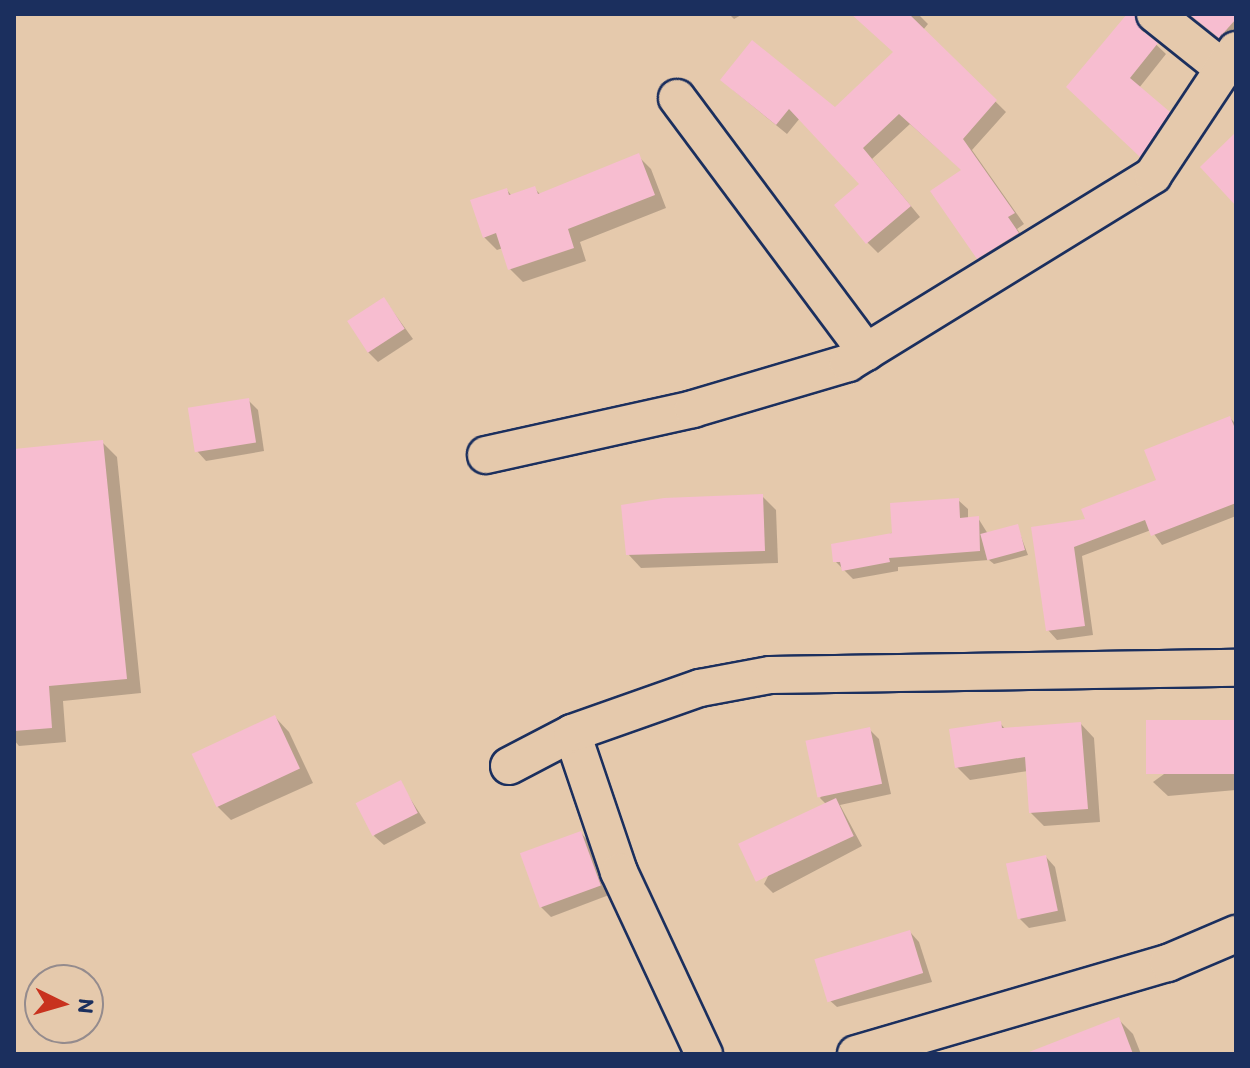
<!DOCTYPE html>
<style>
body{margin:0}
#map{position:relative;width:1250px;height:1068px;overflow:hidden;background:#e5c9ac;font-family:Itim,sans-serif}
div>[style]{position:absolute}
.shadow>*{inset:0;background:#0003}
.building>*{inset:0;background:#f7bdd0;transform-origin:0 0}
.roads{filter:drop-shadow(2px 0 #1b2f5e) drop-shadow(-2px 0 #1b2f5e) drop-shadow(0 2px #1b2f5e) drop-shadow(0 -2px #1b2f5e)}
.street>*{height:36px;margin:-18px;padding:0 18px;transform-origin:18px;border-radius:18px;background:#e5c9ac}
span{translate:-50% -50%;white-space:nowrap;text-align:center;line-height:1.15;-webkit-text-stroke:7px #e5c9ac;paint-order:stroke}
.frame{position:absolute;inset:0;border:16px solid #1b2f5e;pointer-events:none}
.north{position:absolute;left:24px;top:964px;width:80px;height:80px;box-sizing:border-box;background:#e5c9ac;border:2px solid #948b8d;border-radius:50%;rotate:95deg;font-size:22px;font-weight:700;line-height:32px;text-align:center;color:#1b2f5e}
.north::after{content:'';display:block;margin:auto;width:28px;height:36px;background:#c8321e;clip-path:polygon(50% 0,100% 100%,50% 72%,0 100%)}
</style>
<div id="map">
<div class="shadow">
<i style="clip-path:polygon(729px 14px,743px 14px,734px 19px)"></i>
<i style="clip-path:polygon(852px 14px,918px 14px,928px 24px,923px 30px,1006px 112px,972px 150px,1024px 224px,1017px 229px,1028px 244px,989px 268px,979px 258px,963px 171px,910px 124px,872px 159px,920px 217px,878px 253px,867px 242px,862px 184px,800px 118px,787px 134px,733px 90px,836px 109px,896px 53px)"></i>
<i style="clip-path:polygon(1129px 14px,1147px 14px,1144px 33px,1166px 54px,1139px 88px,1178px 123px,1150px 165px,1068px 87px)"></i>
<i style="clip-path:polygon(1189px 14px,1236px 14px,1236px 41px,1229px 46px)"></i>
<i style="clip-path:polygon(638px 156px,651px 169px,666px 208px,580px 242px,586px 261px,523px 282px,510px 269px,503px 248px,497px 250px,484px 237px,507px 190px,512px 196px,534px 188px,541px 195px)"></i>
<i style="clip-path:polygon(384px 299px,413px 339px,378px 362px,368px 352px)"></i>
<i style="clip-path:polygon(248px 400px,258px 410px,264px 451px,206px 461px,197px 451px)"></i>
<i style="clip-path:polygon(1230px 418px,1236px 424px,1236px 516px,1162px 545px,1151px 530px,1082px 556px,1093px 635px,1057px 640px,1048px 630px,1033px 529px,1088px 521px,1159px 481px)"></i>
<i style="clip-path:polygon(102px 442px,117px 457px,141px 693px,63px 701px,66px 742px,19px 746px,14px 740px,14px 450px)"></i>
<i style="clip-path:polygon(762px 496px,776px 510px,778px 563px,641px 568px,628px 554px)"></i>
<i style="clip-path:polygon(958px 500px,968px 509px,968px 519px,978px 518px,988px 534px,1017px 526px,1028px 555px,994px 564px,989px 560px,898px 567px,898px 571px,853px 579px,835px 561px)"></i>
<i style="clip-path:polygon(275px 717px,289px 732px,313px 783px,231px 820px,217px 806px)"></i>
<i style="clip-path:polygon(1236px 722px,1236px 790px,1168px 796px,1153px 782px)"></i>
<i style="clip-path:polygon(1000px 723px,1006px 730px,1081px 724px,1094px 738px,1100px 822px,1044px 826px,1031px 813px,1028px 771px,970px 780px,957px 767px)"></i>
<i style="clip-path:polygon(869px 729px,879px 739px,891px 794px,840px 805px,862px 846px,773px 893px,764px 884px,798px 818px,826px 804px,820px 798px)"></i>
<i style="clip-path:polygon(400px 783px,426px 823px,384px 845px,374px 836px)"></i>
<i style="clip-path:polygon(581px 833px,590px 843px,609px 895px,551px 917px,541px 907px)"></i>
<i style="clip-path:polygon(1046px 857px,1055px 867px,1066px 921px,1029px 928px,1020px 919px)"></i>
<i style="clip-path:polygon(910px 932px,919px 942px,932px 982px,837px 1007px,827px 998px)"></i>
<i style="clip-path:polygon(1119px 1020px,1133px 1034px,1141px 1054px,1049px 1054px)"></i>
</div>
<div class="building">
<i style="clip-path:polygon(851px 14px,909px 14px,997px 100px,963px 139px,1015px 213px,1008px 217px,1019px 233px,977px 259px,930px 191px,961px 170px,899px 114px,863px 148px,911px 206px,866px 244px,834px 205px,859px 184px,789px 109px,776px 125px,720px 80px,752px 40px,835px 107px,893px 52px)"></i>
<i style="clip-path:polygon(1127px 14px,1134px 14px,1141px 30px,1158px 43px,1130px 78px,1170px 112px,1140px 157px,1066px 87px)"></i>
<i style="clip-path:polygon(1189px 14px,1236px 14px,1236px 19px,1219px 38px)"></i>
<i style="clip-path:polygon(1236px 132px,1236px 206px,1200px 167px)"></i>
<i style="clip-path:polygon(639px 153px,655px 195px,568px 229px,574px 248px,508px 270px,496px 233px,483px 238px,470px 200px,507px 188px,509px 195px,535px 186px,538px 194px)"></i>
<i style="left:384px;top:297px;width:38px;height:44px;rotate:57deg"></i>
<i style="left:249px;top:398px;width:45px;height:62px;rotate:81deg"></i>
<i style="clip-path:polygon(1230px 416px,1236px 431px,1236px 503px,1151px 536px,1145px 520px,1074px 547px,1085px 626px,1046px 631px,1031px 527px,1085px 519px,1081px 509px,1156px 480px,1144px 450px)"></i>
<i style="clip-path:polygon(103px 440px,127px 679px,49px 686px,52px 728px,14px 731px,14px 449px)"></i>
<i style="clip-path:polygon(763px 494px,765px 551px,626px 555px,621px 505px,664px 498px)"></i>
<i style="clip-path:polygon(959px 498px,960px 518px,979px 516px,980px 551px,889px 558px,890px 562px,842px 571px,840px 562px,833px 562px,831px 544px,892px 533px,890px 503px)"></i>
<i style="left:1018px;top:524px;width:27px;height:39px;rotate:75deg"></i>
<i style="left:275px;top:715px;width:59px;height:92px;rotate:65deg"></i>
<i style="left:1236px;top:720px;width:54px;height:90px;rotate:90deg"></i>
<i style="clip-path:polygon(1001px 721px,1002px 728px,1081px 722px,1088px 809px,1029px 813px,1025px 757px,955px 768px,949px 729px)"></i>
<i style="left:870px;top:727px;width:58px;height:66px;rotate:78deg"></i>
<i style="left:401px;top:780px;width:37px;height:51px;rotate:63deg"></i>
<i style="left:836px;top:798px;width:42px;height:108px;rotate:65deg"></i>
<i style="left:581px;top:831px;width:58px;height:65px;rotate:70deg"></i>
<i style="left:1046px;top:855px;width:57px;height:41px;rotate:78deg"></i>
<i style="left:910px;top:930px;width:45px;height:100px;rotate:73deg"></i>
<i style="clip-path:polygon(1119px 1017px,1133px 1054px,1030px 1054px,1029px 1052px)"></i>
</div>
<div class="roads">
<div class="street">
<i style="left:1155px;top:14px;width:88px;rotate:38.6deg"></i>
<i style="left:677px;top:98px;width:317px;rotate:53.3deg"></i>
<i style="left:486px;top:455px;width:212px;rotate:-12.5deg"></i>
<i style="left:693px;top:409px;width:162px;rotate:-16.5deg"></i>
<i style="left:848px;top:363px;width:358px;rotate:-31.6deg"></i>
<i style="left:1153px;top:175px;width:150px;rotate:-56.4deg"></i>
<i style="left:572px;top:733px;width:147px;rotate:71.3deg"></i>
<i style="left:619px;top:872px;width:201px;rotate:65deg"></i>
<i style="left:509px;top:766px;width:71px;rotate:-27.6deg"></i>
<i style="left:572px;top:733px;width:136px;rotate:-19.4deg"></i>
<i style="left:700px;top:688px;width:71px;rotate:-10.5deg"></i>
<i style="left:770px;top:675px;width:466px;rotate:-0.9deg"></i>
<i style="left:856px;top:1054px;width:325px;rotate:-16.3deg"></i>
<i style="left:1168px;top:963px;width:74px;rotate:-23.1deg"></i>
</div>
</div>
<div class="frame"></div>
<div class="north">N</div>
</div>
